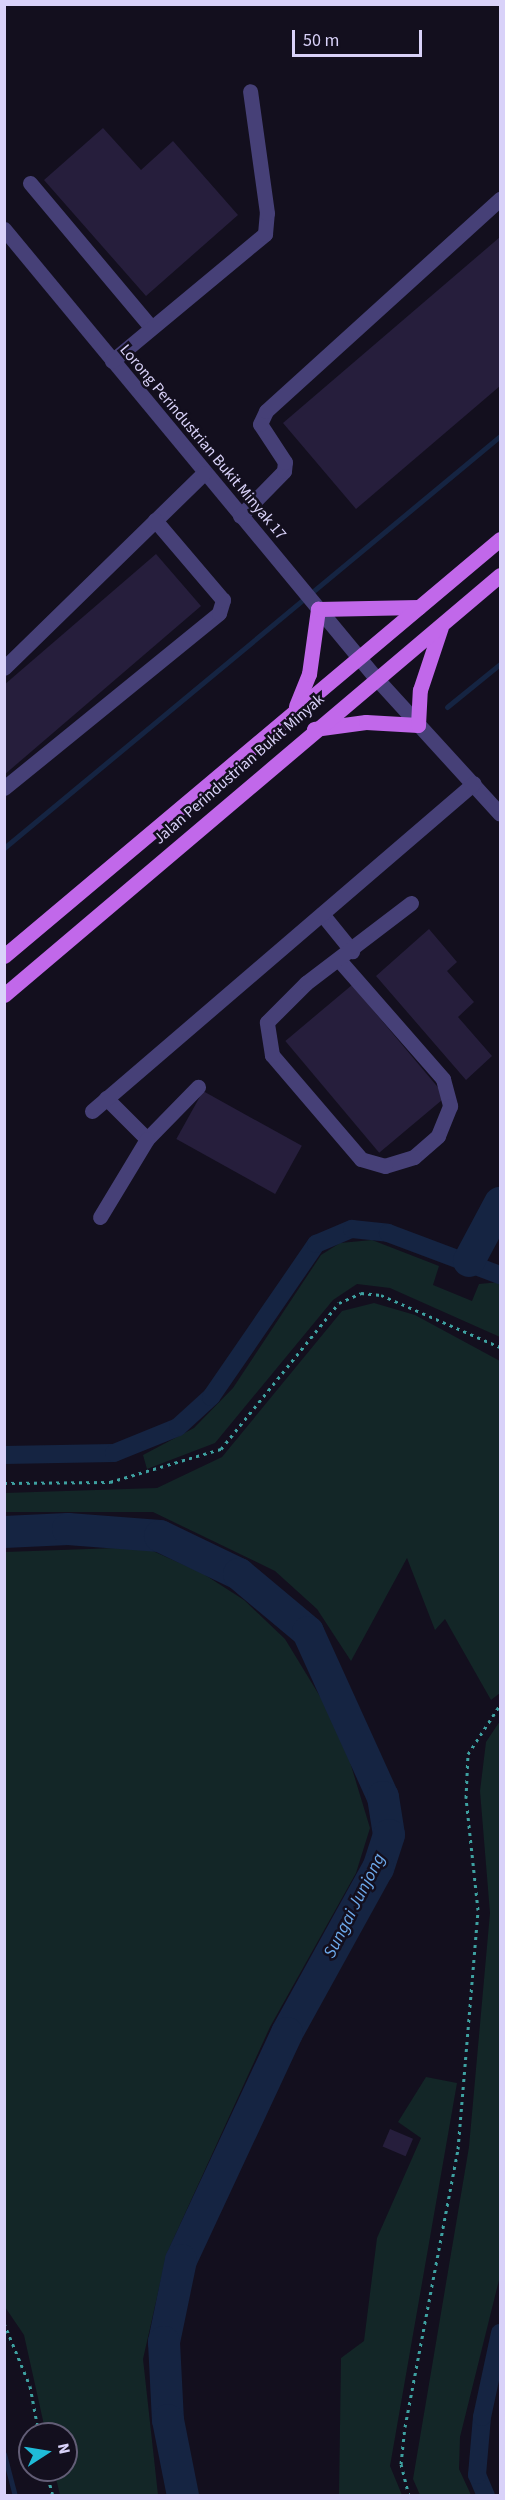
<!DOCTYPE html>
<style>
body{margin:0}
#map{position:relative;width:505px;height:2500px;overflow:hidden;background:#130f1e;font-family:"Source Sans 3",sans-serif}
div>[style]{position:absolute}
.green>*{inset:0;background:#132627}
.stream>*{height:5px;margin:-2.5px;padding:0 2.5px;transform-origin:2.5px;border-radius:2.5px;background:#152442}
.canal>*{height:18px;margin:-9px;padding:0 9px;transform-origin:9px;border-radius:9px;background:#152442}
.river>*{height:32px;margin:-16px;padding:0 16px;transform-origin:16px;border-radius:16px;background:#152442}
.building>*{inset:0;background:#261e3c;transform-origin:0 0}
.path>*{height:3px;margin-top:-1.5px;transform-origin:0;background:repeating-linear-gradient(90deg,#3ea1a1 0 3px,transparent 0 7.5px)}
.minor>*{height:15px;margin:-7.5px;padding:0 7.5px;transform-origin:7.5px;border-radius:7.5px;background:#464077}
.major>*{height:15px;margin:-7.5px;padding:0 7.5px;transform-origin:7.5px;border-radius:7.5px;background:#c168ea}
span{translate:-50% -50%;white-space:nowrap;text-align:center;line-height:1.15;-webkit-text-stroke:5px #130f1e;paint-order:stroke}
.street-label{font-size:16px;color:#d9d2f9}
.water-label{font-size:18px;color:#6eaaeb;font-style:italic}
.frame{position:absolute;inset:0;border:6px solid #d9d2f9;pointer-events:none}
.north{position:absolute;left:18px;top:2422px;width:60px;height:60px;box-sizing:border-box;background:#130f1e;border:2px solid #625d76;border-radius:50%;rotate:78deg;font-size:16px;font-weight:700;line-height:24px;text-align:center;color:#d9d2f9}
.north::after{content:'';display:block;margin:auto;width:21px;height:27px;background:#1fbbd8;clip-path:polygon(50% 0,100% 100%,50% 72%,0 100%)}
.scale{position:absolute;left:292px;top:30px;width:130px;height:27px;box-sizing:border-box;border:3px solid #d9d2f9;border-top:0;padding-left:8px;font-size:18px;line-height:21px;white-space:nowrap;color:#d9d2f9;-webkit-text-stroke:4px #130f1e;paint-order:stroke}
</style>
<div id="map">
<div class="green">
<i style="clip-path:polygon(372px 1240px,439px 1266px,433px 1285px,472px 1301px,479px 1284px,500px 1282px,500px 1337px,390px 1288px,357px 1284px,333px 1300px,215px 1443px,147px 1469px,143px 1455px,194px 1428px,233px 1388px,321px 1255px,340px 1243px)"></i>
<i style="clip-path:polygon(374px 1303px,415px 1315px,500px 1361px,500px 1693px,491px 1700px,445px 1619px,435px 1630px,407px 1558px,351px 1661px,317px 1609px,275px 1571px,153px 1512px,5px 1512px,5px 1493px,157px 1488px,222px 1457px,342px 1311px)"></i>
<i style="clip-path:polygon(144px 1547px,202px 1573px,244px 1600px,285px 1639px,324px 1703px,350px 1762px,370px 1828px,356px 1873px,270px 2027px,167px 2253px,143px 2359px,158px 2495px,60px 2495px,54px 2470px,66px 2470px,66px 2434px,46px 2434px,24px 2335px,5px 2307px,5px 1552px)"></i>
<i style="clip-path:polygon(500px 1721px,500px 2276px,460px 2437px,459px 2469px,471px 2495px,420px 2495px,413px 2479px,469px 2147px,490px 1913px,480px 1791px,486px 1742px)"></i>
<i style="clip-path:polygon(426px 2077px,457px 2083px,390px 2466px,402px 2495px,339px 2495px,341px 2358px,364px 2341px,377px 2238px,421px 2138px,398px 2122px)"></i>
</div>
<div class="stream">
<i style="left:447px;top:707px;width:68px;rotate:-39.1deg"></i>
<i style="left:4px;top:848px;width:645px;rotate:-39.71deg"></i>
<i style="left:4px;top:2454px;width:43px;rotate:75.3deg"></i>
</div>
<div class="canal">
<i style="left:4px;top:1455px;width:110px;rotate:-1deg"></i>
<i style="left:114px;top:1453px;width:69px;rotate:-22.1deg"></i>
<i style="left:178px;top:1427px;width:45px;rotate:-42.3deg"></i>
<i style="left:211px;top:1397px;width:186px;rotate:-55.5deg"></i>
<i style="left:316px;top:1244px;width:39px;rotate:-23deg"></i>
<i style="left:352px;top:1229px;width:36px;rotate:6deg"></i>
<i style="left:388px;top:1233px;width:120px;rotate:20.6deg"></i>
<i style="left:486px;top:2496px;width:23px;rotate:-113deg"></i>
<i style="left:477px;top:2475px;width:58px;rotate:-85.1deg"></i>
<i style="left:482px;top:2417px;width:86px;rotate:-77.9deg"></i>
</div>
<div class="river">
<i style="left:469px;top:1261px;width:66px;rotate:-61.9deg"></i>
<i style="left:4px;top:1532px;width:64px;rotate:-2.7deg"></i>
<i style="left:68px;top:1529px;width:92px;rotate:4.4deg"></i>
<i style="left:160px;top:1536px;width:88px;rotate:25.7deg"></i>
<i style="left:239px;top:1574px;width:90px;rotate:40deg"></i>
<i style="left:308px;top:1632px;width:181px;rotate:65.6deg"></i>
<i style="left:383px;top:1797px;width:38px;rotate:81deg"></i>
<i style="left:389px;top:1835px;width:35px;rotate:108deg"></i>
<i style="left:378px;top:1868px;width:188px;rotate:118.9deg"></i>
<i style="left:287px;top:2033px;width:251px;rotate:115deg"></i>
<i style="left:181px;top:2260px;width:84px;rotate:101.7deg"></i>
<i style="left:164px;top:2342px;width:78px;rotate:87.1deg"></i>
<i style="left:168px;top:2420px;width:77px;rotate:78.8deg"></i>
</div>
<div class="building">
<i style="clip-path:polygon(103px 128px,141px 170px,173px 141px,238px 215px,146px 296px,44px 180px)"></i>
<i style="clip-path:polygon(500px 237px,500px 386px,356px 509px,283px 423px)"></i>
<i style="clip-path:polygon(156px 554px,201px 606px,4px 775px,4px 685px)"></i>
<i style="clip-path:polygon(429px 929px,457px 962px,447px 971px,474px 1002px,458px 1017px,492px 1056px,466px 1080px,376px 976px)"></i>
<i style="left:352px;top:985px;width:146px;height:87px;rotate:50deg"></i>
<i style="left:203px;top:1091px;width:113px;height:55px;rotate:29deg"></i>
<i style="left:390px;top:2129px;width:25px;height:19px;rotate:23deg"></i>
</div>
<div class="path">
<i style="left:4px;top:1483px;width:106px;rotate:-0.5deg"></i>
<i style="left:110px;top:1482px;width:116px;rotate:-16.6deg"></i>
<i style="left:221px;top:1449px;width:188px;rotate:-51.1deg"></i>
<i style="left:339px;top:1303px;width:24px;rotate:-24deg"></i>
<i style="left:361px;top:1293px;width:20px;rotate:6deg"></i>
<i style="left:381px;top:1295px;width:130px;rotate:23.6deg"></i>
<i style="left:4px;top:2323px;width:68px;rotate:67.6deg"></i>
<i style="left:30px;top:2386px;width:49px;rotate:79.4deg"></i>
<i style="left:46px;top:2470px;width:27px;rotate:75deg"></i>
<i style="left:409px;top:2496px;width:33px;rotate:-104deg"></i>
<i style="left:401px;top:2464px;width:37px;rotate:-84deg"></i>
<i style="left:405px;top:2427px;width:283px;rotate:-79.2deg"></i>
<i style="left:458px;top:2149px;width:240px;rotate:-85.2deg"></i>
<i style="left:478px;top:1910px;width:113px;rotate:-96.1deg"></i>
<i style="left:466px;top:1798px;width:44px;rotate:-87.4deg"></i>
<i style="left:468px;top:1754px;width:59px;rotate:-56.9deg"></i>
</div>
<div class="minor">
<i style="left:30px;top:183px;width:188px;rotate:50deg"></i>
<i style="left:4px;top:229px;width:582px;rotate:50.37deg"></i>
<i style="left:375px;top:677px;width:185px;rotate:47.6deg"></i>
<i style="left:112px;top:361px;width:199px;rotate:-39.7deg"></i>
<i style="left:265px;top:234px;width:21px;rotate:-85deg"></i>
<i style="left:267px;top:213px;width:123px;rotate:-97.9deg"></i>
<i style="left:240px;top:516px;width:63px;rotate:-45.6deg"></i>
<i style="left:284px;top:471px;width:9px;rotate:-84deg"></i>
<i style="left:285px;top:462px;width:45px;rotate:-123.3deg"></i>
<i style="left:260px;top:424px;width:14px;rotate:-65deg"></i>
<i style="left:266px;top:411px;width:316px;rotate:-42.2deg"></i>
<i style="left:4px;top:668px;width:279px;rotate:-44.3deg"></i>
<i style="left:4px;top:788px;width:277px;rotate:-39.1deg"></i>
<i style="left:219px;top:613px;width:14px;rotate:-73deg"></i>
<i style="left:223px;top:600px;width:105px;rotate:-130.4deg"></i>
<i style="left:322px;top:914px;width:48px;rotate:51deg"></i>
<i style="left:339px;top:960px;width:158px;rotate:48.8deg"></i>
<i style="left:443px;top:1079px;width:28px;rotate:75deg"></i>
<i style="left:450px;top:1106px;width:32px;rotate:112deg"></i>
<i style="left:438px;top:1136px;width:32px;rotate:139deg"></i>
<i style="left:414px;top:1157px;width:30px;rotate:163deg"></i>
<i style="left:385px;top:1166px;width:25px;rotate:-164deg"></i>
<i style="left:361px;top:1159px;width:137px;rotate:-130.6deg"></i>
<i style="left:272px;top:1055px;width:33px;rotate:-99deg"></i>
<i style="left:267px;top:1022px;width:55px;rotate:-45deg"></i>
<i style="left:306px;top:983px;width:132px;rotate:-37.3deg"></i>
<i style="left:106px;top:1098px;width:58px;rotate:45deg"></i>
<i style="left:147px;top:1139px;width:73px;rotate:-45.6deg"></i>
<i style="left:92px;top:1111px;width:503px;rotate:-40.65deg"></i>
<i style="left:100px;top:1217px;width:91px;rotate:-58.9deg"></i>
</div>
<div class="major">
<i style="left:296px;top:706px;width:35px;rotate:-68deg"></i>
<i style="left:309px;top:674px;width:66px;rotate:-82.1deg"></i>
<i style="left:318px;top:609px;width:101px;rotate:-1.1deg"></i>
<i style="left:314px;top:729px;width:52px;rotate:-7.7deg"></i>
<i style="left:366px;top:722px;width:52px;rotate:3.3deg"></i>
<i style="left:418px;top:725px;width:35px;rotate:-87deg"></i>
<i style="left:420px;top:690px;width:66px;rotate:-71.6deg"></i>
<i style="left:4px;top:956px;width:648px;rotate:-40.05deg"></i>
<i style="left:4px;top:995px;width:650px;rotate:-40.26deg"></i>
</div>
<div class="street-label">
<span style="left:203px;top:442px;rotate:50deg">Lorong Perindustrian Bukit Minyak 17</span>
<span style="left:239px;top:769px;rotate:-41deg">Jalan Perindustrian Bukit Minyak</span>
</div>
<div class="water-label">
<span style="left:355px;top:1906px;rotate:-63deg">Sungai Junjong</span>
</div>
<div class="frame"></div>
<div class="north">N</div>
<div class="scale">50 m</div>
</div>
